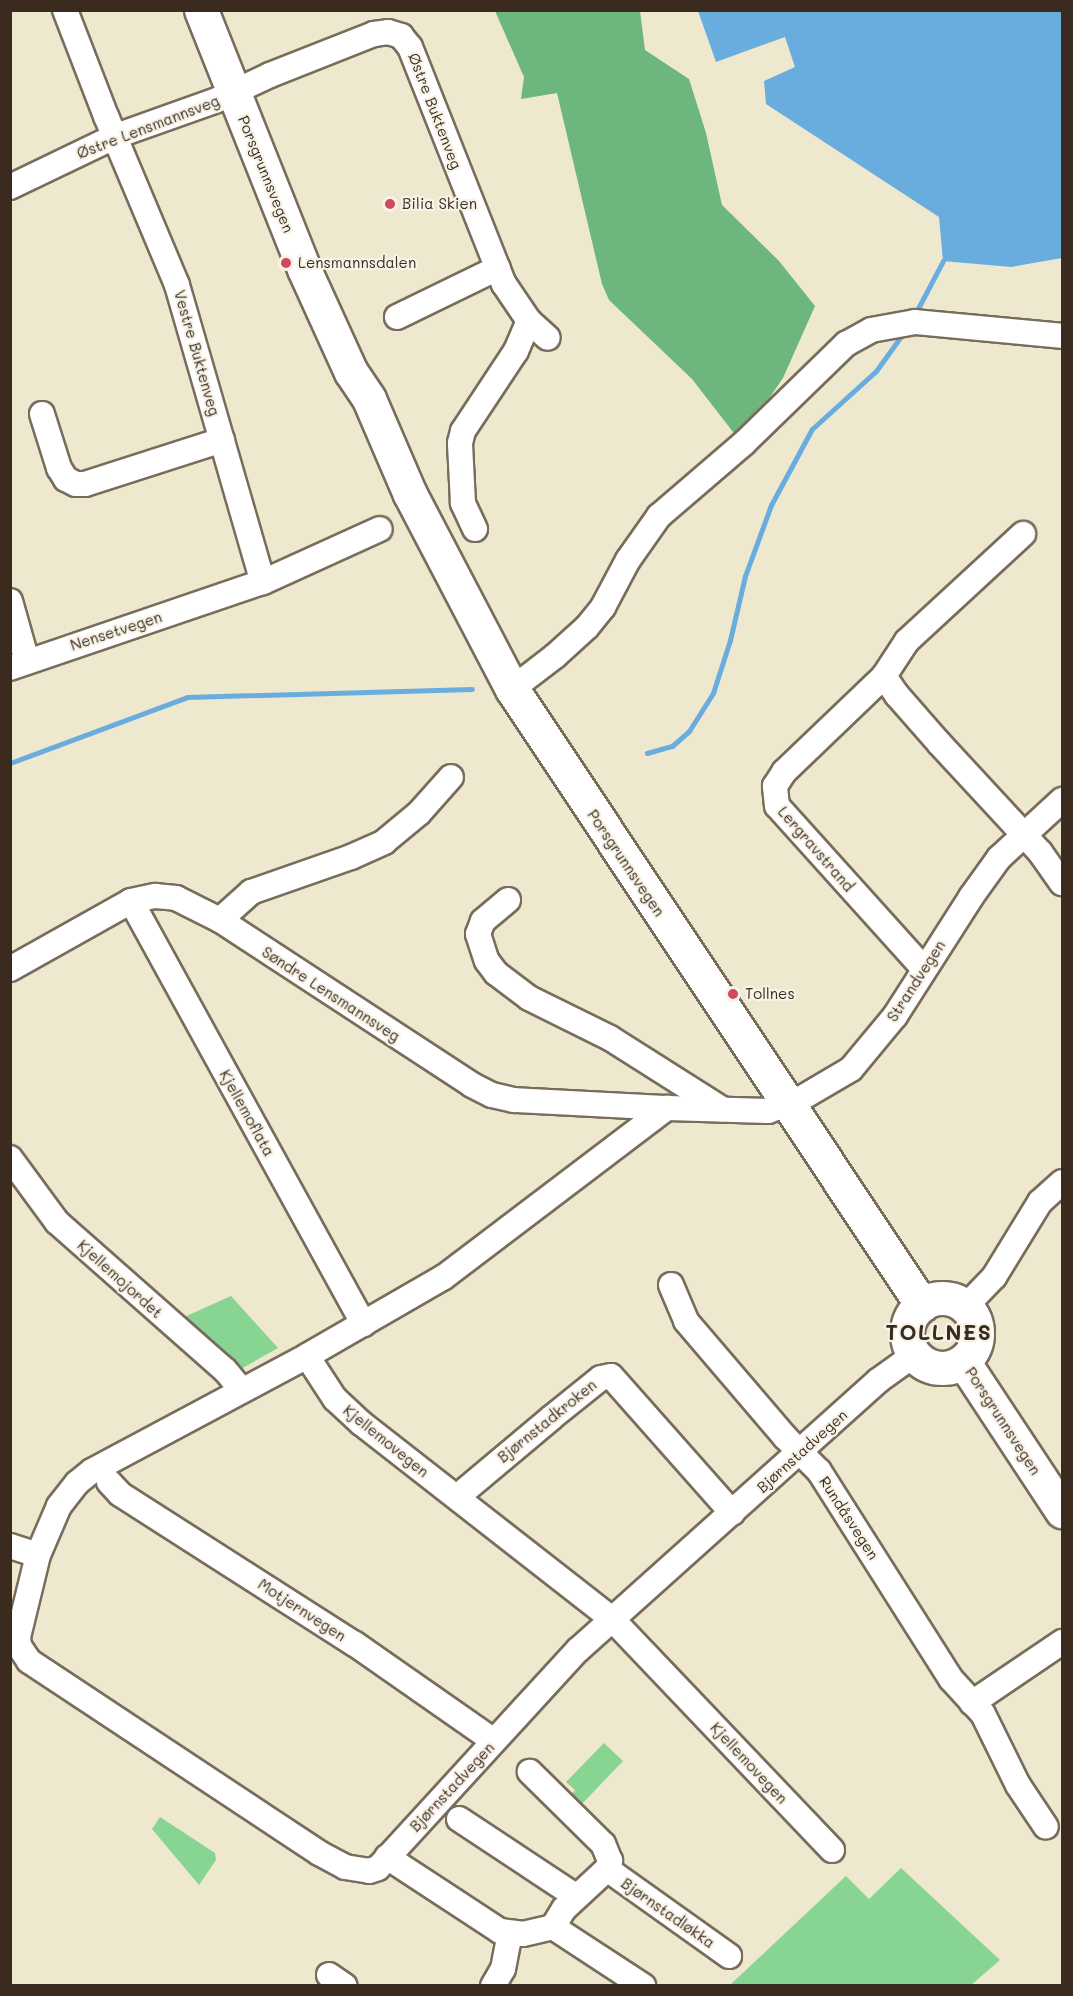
<!DOCTYPE html>
<meta charset="utf-8">
<style>
body{margin:0}
#map{position:relative;width:1073px;height:1996px;overflow:hidden;background:#ede8ce;font-family:Mali,sans-serif}
div>[style]{position:absolute}
.green>*{inset:0;background:#87d493}
.forest>*{inset:0;background:#6db67d}
.water>*{inset:0;background:#69adde}
.stream>*{height:5px;margin:-2.5px;padding:0 2.5px;transform-origin:2.5px;border-radius:2.5px;background:#69adde}
.roads{filter:drop-shadow(2px 0 #796c5c) drop-shadow(-2px 0 #796c5c) drop-shadow(0 2px #796c5c) drop-shadow(0 -2px #796c5c)}
.minor>*{height:24px;margin:-12px;padding:0 12px;transform-origin:12px;border-radius:12px;background:#fff}
.highway>*{height:33px;margin:-16.5px;padding:0 16.5px;transform-origin:16.5px;border-radius:16.5px;background:#fff}
.highway>.ring{margin:-16.5px;padding:0;box-sizing:content-box;background:none;border:33px solid #fff;border-radius:50%}
.dots>*{width:16px;height:16px;translate:-50% -50%;box-sizing:border-box;border:3px solid #f7f3e8;border-radius:50%}
span{translate:-50% -50%;white-space:nowrap;text-align:center;line-height:1.15;-webkit-text-stroke:4.5px #f7f3e8;paint-order:stroke}
.street-label{font-size:15px;color:#3b2a1e}
.poi-label{font-size:15px;color:#3b2a1e}
.left{translate:0 -50%;text-align:left}
.district-label{font-size:21px;color:#3b2a1e;font-weight:700;letter-spacing:1.5px}
.frame{position:absolute;inset:0;border:12px solid #3b2a1e;pointer-events:none}
</style>
<div id="map">
<div class="green">
<i style="clip-path:polygon(231px 1296px,278px 1348px,241px 1369px,182px 1318px)"></i>
<i style="clip-path:polygon(604px 1743px,623px 1761px,579px 1807px,569px 1797px,575px 1790px,566px 1782px)"></i>
<i style="clip-path:polygon(160px 1817px,215px 1853px,216px 1860px,199px 1885px,152px 1829px)"></i>
<i style="clip-path:polygon(901px 1868px,1000px 1960px,971px 1985px,730px 1985px,846px 1876px,869px 1899px)"></i>
</div>
<div class="forest">
<i style="clip-path:polygon(495px 11px,640px 11px,645px 50px,689px 79px,706px 133px,722px 205px,779px 261px,815px 306px,783px 378px,740px 441px,692px 379px,609px 300px,602px 284px,557px 93px,521px 99px,524px 77px)"></i>
</div>
<div class="water">
<i style="clip-path:polygon(698px 11px,1062px 11px,1062px 258px,1011px 267px,943px 261px,939px 217px,766px 104px,764px 81px,795px 67px,785px 37px,716px 62px)"></i>
</div>
<div class="stream">
<i style="left:915px;top:314px;width:60px;rotate:-62.2deg"></i>
<i style="left:647px;top:753px;width:26px;rotate:-16deg"></i>
<i style="left:672px;top:746px;width:23px;rotate:-41deg"></i>
<i style="left:689px;top:731px;width:45px;rotate:-57.7deg"></i>
<i style="left:713px;top:693px;width:56px;rotate:-72.2deg"></i>
<i style="left:730px;top:640px;width:66px;rotate:-76.8deg"></i>
<i style="left:745px;top:576px;width:76px;rotate:-69.9deg"></i>
<i style="left:771px;top:505px;width:86px;rotate:-61.7deg"></i>
<i style="left:812px;top:429px;width:86px;rotate:-42.2deg"></i>
<i style="left:876px;top:371px;width:48px;rotate:-54.3deg"></i>
<i style="left:10px;top:763px;width:189px;rotate:-20.4deg"></i>
<i style="left:187px;top:697px;width:285px;rotate:-1.6deg"></i>
</div>
<div class="roads">
<div class="minor">
<i style="left:65px;top:10px;width:114px;rotate:68.9deg"></i>
<i style="left:106px;top:116px;width:183px;rotate:67.2deg"></i>
<i style="left:177px;top:285px;width:309px;rotate:73.9deg"></i>
<i style="left:10px;top:187px;width:118px;rotate:-25.7deg"></i>
<i style="left:116px;top:136px;width:107px;rotate:-19.6deg"></i>
<i style="left:217px;top:100px;width:59px;rotate:-25.3deg"></i>
<i style="left:270px;top:75px;width:112px;rotate:-21.5deg"></i>
<i style="left:374px;top:34px;width:14px;rotate:-8deg"></i>
<i style="left:388px;top:32px;width:14px;rotate:17deg"></i>
<i style="left:401px;top:36px;width:14px;rotate:51deg"></i>
<i style="left:410px;top:47px;width:255px;rotate:68.4deg"></i>
<i style="left:504px;top:284px;width:45px;rotate:56deg"></i>
<i style="left:529px;top:321px;width:25px;rotate:42deg"></i>
<i style="left:397px;top:317px;width:112px;rotate:-25.9deg"></i>
<i style="left:42px;top:414px;width:57px;rotate:72.5deg"></i>
<i style="left:59px;top:468px;width:13px;rotate:58deg"></i>
<i style="left:66px;top:479px;width:11px;rotate:27deg"></i>
<i style="left:76px;top:484px;width:9px"></i>
<i style="left:85px;top:484px;width:144px;rotate:-17.8deg"></i>
<i style="left:475px;top:529px;width:29px;rotate:-115deg"></i>
<i style="left:463px;top:503px;width:60px;rotate:-92.9deg"></i>
<i style="left:460px;top:443px;width:12px;rotate:-76deg"></i>
<i style="left:463px;top:431px;width:96px;rotate:-56.5deg"></i>
<i style="left:516px;top:351px;width:33px;rotate:-67deg"></i>
<i style="left:10px;top:601px;width:62px;rotate:74.2deg"></i>
<i style="left:10px;top:668px;width:267px;rotate:-18.8deg"></i>
<i style="left:263px;top:582px;width:128px;rotate:-24.4deg"></i>
<i style="left:884px;top:676px;width:23px;rotate:56deg"></i>
<i style="left:897px;top:695px;width:64px;rotate:48.8deg"></i>
<i style="left:939px;top:743px;width:149px;rotate:47.2deg"></i>
<i style="left:1040px;top:852px;width:38px;rotate:55deg"></i>
<i style="left:512px;top:689px;width:54px;rotate:-37.5deg"></i>
<i style="left:555px;top:656px;width:43px;rotate:-42.2deg"></i>
<i style="left:587px;top:627px;width:26px;rotate:-51deg"></i>
<i style="left:603px;top:607px;width:53px;rotate:-62deg"></i>
<i style="left:628px;top:560px;width:54px;rotate:-54.8deg"></i>
<i style="left:659px;top:516px;width:111px;rotate:-40.6deg"></i>
<i style="left:743px;top:444px;width:144px;rotate:-44.2deg"></i>
<i style="left:846px;top:344px;width:29px;rotate:-29deg"></i>
<i style="left:871px;top:330px;width:45px;rotate:-10.3deg"></i>
<i style="left:915px;top:322px;width:148px;rotate:5.4deg"></i>
<i style="left:508px;top:900px;width:33px;rotate:140deg"></i>
<i style="left:483px;top:921px;width:14px;rotate:111deg"></i>
<i style="left:478px;top:934px;width:28px;rotate:72deg"></i>
<i style="left:487px;top:961px;width:15px;rotate:53deg"></i>
<i style="left:496px;top:973px;width:41px;rotate:37.1deg"></i>
<i style="left:529px;top:998px;width:90px;rotate:26.3deg"></i>
<i style="left:610px;top:1038px;width:133px;rotate:32.4deg"></i>
<i style="left:131px;top:901px;width:483px;rotate:61.2deg"></i>
<i style="left:220px;top:920px;width:42px;rotate:-42.1deg"></i>
<i style="left:251px;top:892px;width:106px;rotate:-19.3deg"></i>
<i style="left:351px;top:857px;width:36px;rotate:-24deg"></i>
<i style="left:384px;top:842px;width:45px;rotate:-39.6deg"></i>
<i style="left:419px;top:813px;width:48px;rotate:-48.4deg"></i>
<i style="left:10px;top:969px;width:139px;rotate:-29.3deg"></i>
<i style="left:131px;top:901px;width:25px;rotate:-12deg"></i>
<i style="left:155px;top:896px;width:21px;rotate:5deg"></i>
<i style="left:176px;top:898px;width:49px;rotate:26.6deg"></i>
<i style="left:220px;top:920px;width:301px;rotate:33.2deg"></i>
<i style="left:472px;top:1085px;width:22px;rotate:27deg"></i>
<i style="left:492px;top:1095px;width:23px;rotate:13deg"></i>
<i style="left:514px;top:1100px;width:153px;rotate:3deg"></i>
<i style="left:924px;top:969px;width:219px;rotate:-132deg"></i>
<i style="left:777px;top:806px;width:20px;rotate:-96deg"></i>
<i style="left:775px;top:786px;width:17px;rotate:-57deg"></i>
<i style="left:784px;top:772px;width:139px;rotate:-43.8deg"></i>
<i style="left:884px;top:676px;width:42px;rotate:-56.7deg"></i>
<i style="left:907px;top:641px;width:158px;rotate:-42.7deg"></i>
<i style="left:10px;top:1158px;width:79px;rotate:53.7deg"></i>
<i style="left:57px;top:1222px;width:224px;rotate:41.4deg"></i>
<i style="left:225px;top:1370px;width:26px;rotate:50deg"></i>
<i style="left:671px;top:1285px;width:39px;rotate:67deg"></i>
<i style="left:686px;top:1321px;width:153px;rotate:49.5deg"></i>
<i style="left:785px;top:1437px;width:48px;rotate:45deg"></i>
<i style="left:819px;top:1471px;width:246px;rotate:57.6deg"></i>
<i style="left:951px;top:1679px;width:47px;rotate:47.6deg"></i>
<i style="left:983px;top:1714px;width:79px;rotate:63.8deg"></i>
<i style="left:1018px;top:1785px;width:50px;rotate:56.3deg"></i>
<i style="left:965px;top:1307px;width:42px;rotate:-46deg"></i>
<i style="left:994px;top:1277px;width:88px;rotate:-58.5deg"></i>
<i style="left:1040px;top:1202px;width:30px;rotate:-42deg"></i>
<i style="left:109px;top:1482px;width:16px;rotate:47deg"></i>
<i style="left:120px;top:1494px;width:279px;rotate:32.6deg"></i>
<i style="left:355px;top:1644px;width:169px;rotate:34.9deg"></i>
<i style="left:457px;top:1497px;width:123px;rotate:-40deg"></i>
<i style="left:551px;top:1418px;width:64px;rotate:-38.7deg"></i>
<i style="left:601px;top:1378px;width:10px;rotate:-11deg"></i>
<i style="left:611px;top:1376px;width:183px;rotate:48.5deg"></i>
<i style="left:10px;top:1546px;width:29px;rotate:18deg"></i>
<i style="left:38px;top:1555px;width:53px;rotate:-66.8deg"></i>
<i style="left:59px;top:1506px;width:29px;rotate:-52deg"></i>
<i style="left:77px;top:1483px;width:19px;rotate:-39deg"></i>
<i style="left:92px;top:1471px;width:244px;rotate:-28.1deg"></i>
<i style="left:38px;top:1555px;width:84px;rotate:103.7deg"></i>
<i style="left:18px;top:1637px;width:9px;rotate:84deg"></i>
<i style="left:19px;top:1646px;width:18px;rotate:56deg"></i>
<i style="left:29px;top:1661px;width:348px;rotate:33.5deg"></i>
<i style="left:319px;top:1853px;width:30px;rotate:28deg"></i>
<i style="left:345px;top:1867px;width:24px;rotate:9deg"></i>
<i style="left:369px;top:1871px;width:9px;rotate:-18deg"></i>
<i style="left:378px;top:1868px;width:296px;rotate:-47.5deg"></i>
<i style="left:578px;top:1650px;width:404px;rotate:-41.9deg"></i>
<i style="left:879px;top:1380px;width:43px;rotate:-35.5deg"></i>
<i style="left:972px;top:1703px;width:109px;rotate:-34.1deg"></i>
<i style="left:459px;top:1819px;width:141px;rotate:33.5deg"></i>
<i style="left:832px;top:1850px;width:319px;rotate:-133.6deg"></i>
<i style="left:612px;top:1619px;width:318px;rotate:-142deg"></i>
<i style="left:361px;top:1423px;width:35px;rotate:-137deg"></i>
<i style="left:335px;top:1399px;width:51px;rotate:-123.1deg"></i>
<i style="left:307px;top:1356px;width:158px;rotate:-30deg"></i>
<i style="left:444px;top:1277px;width:280px;rotate:-37.2deg"></i>
<i style="left:667px;top:1108px;width:101px;rotate:1.7deg"></i>
<i style="left:768px;top:1111px;width:34px;rotate:-21deg"></i>
<i style="left:800px;top:1099px;width:59px;rotate:-30.5deg"></i>
<i style="left:851px;top:1069px;width:69px;rotate:-50.3deg"></i>
<i style="left:895px;top:1016px;width:141px;rotate:-57.4deg"></i>
<i style="left:971px;top:897px;width:48px;rotate:-54.3deg"></i>
<i style="left:999px;top:858px;width:86px;rotate:-42.6deg"></i>
<i style="left:387px;top:1857px;width:135px;rotate:33.2deg"></i>
<i style="left:500px;top:1931px;width:23px;rotate:7deg"></i>
<i style="left:523px;top:1934px;width:31px;rotate:-13deg"></i>
<i style="left:553px;top:1927px;width:21px;rotate:-59deg"></i>
<i style="left:564px;top:1909px;width:59px;rotate:-42.9deg"></i>
<i style="left:607px;top:1869px;width:9px;rotate:-69deg"></i>
<i style="left:610px;top:1861px;width:18px;rotate:-112deg"></i>
<i style="left:603px;top:1844px;width:103px;rotate:-135.4deg"></i>
<i style="left:607px;top:1869px;width:150px;rotate:35.5deg"></i>
<i style="left:553px;top:1927px;width:108px;rotate:33.2deg"></i>
<i style="left:329px;top:1975px;width:19px;rotate:35deg"></i>
<i style="left:493px;top:1986px;width:20px;rotate:-60deg"></i>
<i style="left:503px;top:1969px;width:36px;rotate:-79deg"></i>
</div>
<div class="highway">
<i style="left:201px;top:10px;width:279px;rotate:68.3deg"></i>
<i style="left:304px;top:269px;width:113px;rotate:65.5deg"></i>
<i style="left:351px;top:372px;width:32px;rotate:56deg"></i>
<i style="left:369px;top:399px;width:103px;rotate:66.7deg"></i>
<i style="left:410px;top:494px;width:220px;rotate:62.4deg"></i>
<i style="left:512px;top:689px;width:740px;rotate:56.35deg"></i>
<i class="ring" style="left:907px;top:1298px;width:37px;height:37px"></i>
<i style="left:963px;top:1361px;width:180px;rotate:56.6deg"></i>
</div>
</div>
<div class="dots">
<i style="left:390px;top:204px;background:#d1495b"></i>
<i style="left:286px;top:263px;background:#d1495b"></i>
<i style="left:733px;top:994px;background:#d1495b"></i>
</div>
<div class="street-label">
<span style="left:435px;top:111px;rotate:69deg">Østre Buktenveg</span>
<span style="left:148px;top:127px;rotate:-21deg">Østre Lensmannsveg</span>
<span style="left:266px;top:174px;rotate:68deg">Porsgrunnsvegen</span>
<span style="left:197px;top:353px;rotate:74deg">Vestre Buktenveg</span>
<span style="left:116px;top:631px;rotate:-18deg">Nensetvegen</span>
<span style="left:816px;top:849px;rotate:49deg">Lergravstrand</span>
<span style="left:626px;top:863px;rotate:56deg">Porsgrunnsvegen</span>
<span style="left:916px;top:981px;rotate:-57deg">Strandvegen</span>
<span style="left:331px;top:994px;rotate:33deg">Søndre Lensmannsveg</span>
<span style="left:247px;top:1113px;rotate:61deg">Kjellemoflata</span>
<span style="left:120px;top:1279px;rotate:42deg">Kjellemojordet</span>
<span style="left:547px;top:1421px;rotate:-39deg">Bjørnstadkroken</span>
<span style="left:1003px;top:1421px;rotate:57deg">Porsgrunnsvegen</span>
<span style="left:386px;top:1441px;rotate:39deg">Kjellemovegen</span>
<span style="left:802px;top:1451px;rotate:-42deg">Bjørnstadvegen</span>
<span style="left:849px;top:1518px;rotate:57deg">Rundåsvegen</span>
<span style="left:302px;top:1610px;rotate:33deg">Motjernvegen</span>
<span style="left:749px;top:1763px;rotate:47deg">Kjellemovegen</span>
<span style="left:452px;top:1787px;rotate:-47deg">Bjørnstadvegen</span>
<span style="left:668px;top:1913px;rotate:35deg">Bjørnstadløkka</span>
</div>
<div class="poi-label">
<span class="left" style="left:402px;top:204px">Bilia Skien</span>
<span class="left" style="left:298px;top:263px">Lensmannsdalen</span>
<span class="left" style="left:745px;top:994px">Tollnes</span>
</div>
<div class="district-label">
<span style="left:939px;top:1332px">TOLLNES</span>
</div>
<div class="frame"></div>
</div>
